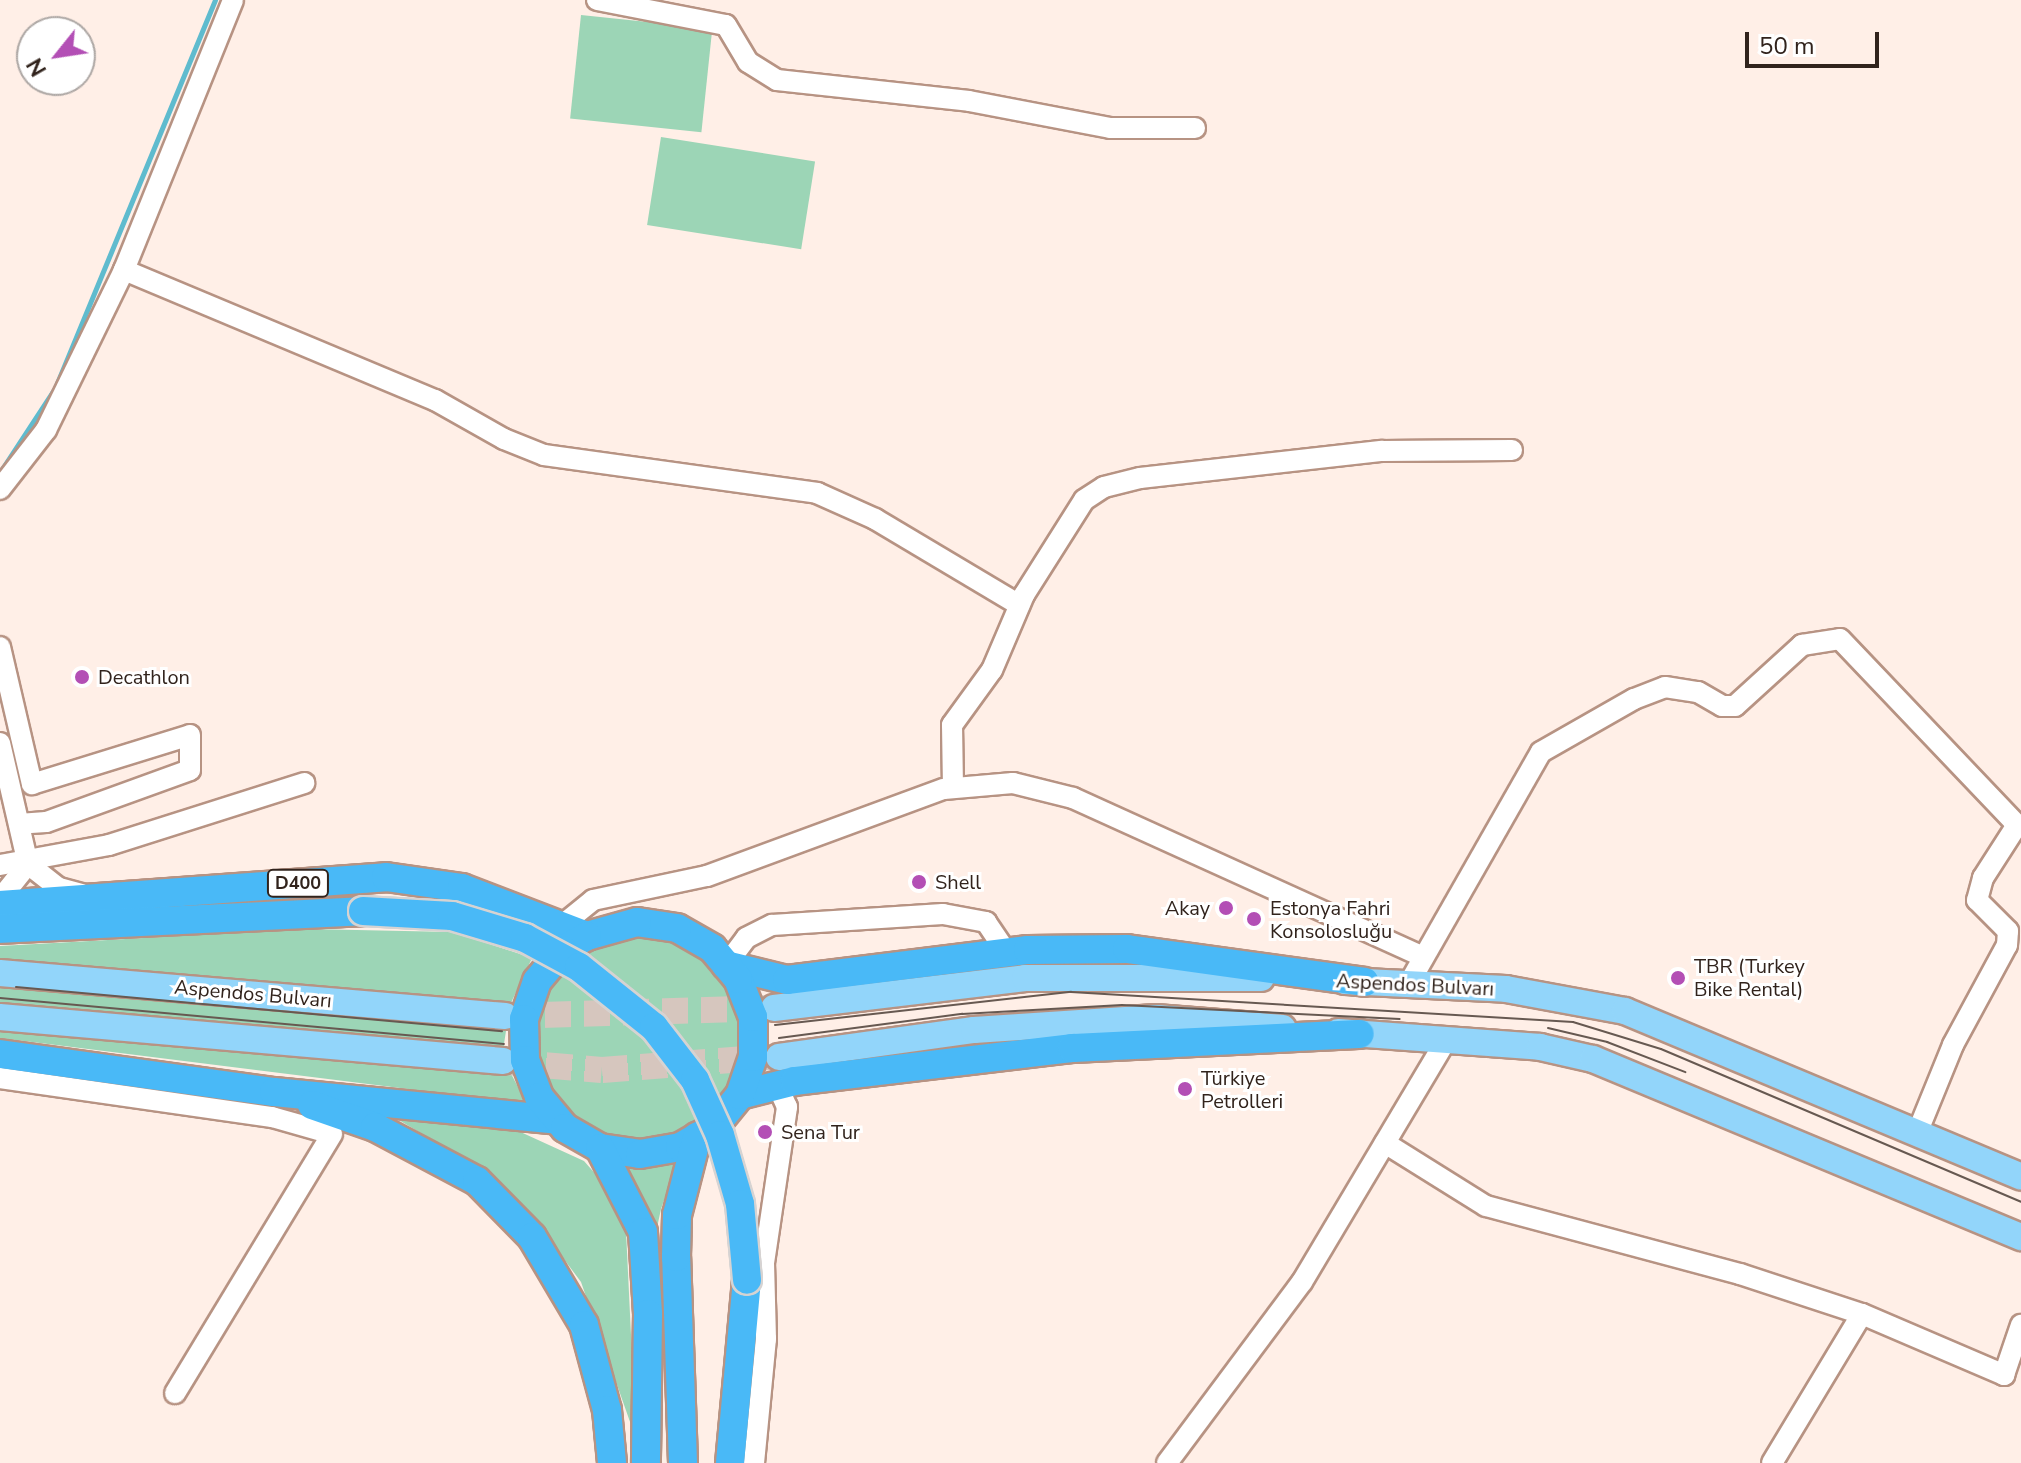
<!DOCTYPE html>
<meta charset="utf-8">
<style>
body{margin:0}
#map{position:relative;width:2021px;height:1463px;overflow:hidden;background:#ffefe7;font-family:"Nunito Sans",sans-serif}
div>[style]{position:absolute}
.green>*{inset:0;background:#9cd5b6;transform-origin:0 0}
.round{border-radius:50%}
.stream>*{height:5px;margin:-2.5px;padding:0 2.5px;transform-origin:2.5px;border-radius:2.5px;background:#5fbbce}
.major-tunnel>*{height:26px;margin-top:-13px;transform-origin:0;background:repeating-linear-gradient(90deg,#d6c6be 0 26px,transparent 0 39px)}
.roads{filter:drop-shadow(2px 0 #b79383) drop-shadow(-2px 0 #b79383) drop-shadow(0 2px #b79383) drop-shadow(0 -2px #b79383)}
.minor>*{height:20px;margin:-10px;padding:0 10px;transform-origin:10px;border-radius:10px;background:#fff}
.major>*{height:26px;margin:-13px;padding:0 13px;transform-origin:13px;border-radius:13px;background:#92d5fa}
.highway>*{height:28px;margin:-14px;padding:0 14px;transform-origin:14px;border-radius:14px;background:#49b9f7}
.tram>*{height:2px;margin:-1px;padding:0 1px;transform-origin:1px;border-radius:1px;background:#675951}
.bridges{filter:drop-shadow(2px 0 #d6d3d2) drop-shadow(-2px 0 #d6d3d2) drop-shadow(0 2px #d6d3d2) drop-shadow(0 -2px #d6d3d2)}
.highway-bridge>*{height:28px;margin:-14px;padding:0 14px;transform-origin:14px;border-radius:14px;background:#49b9f7}
.dots>*{width:22px;height:22px;translate:-50% -50%;box-sizing:border-box;border:4px solid #fff;border-radius:50%}
span{translate:-50% -50%;white-space:nowrap;text-align:center;line-height:1.15;-webkit-text-stroke:6px #fff;paint-order:stroke}
.shield-label span{padding:2px 6px;background:#fff;border:2px solid;border-radius:6px;-webkit-text-stroke-width:0}
.shield-label{font-size:18px;color:#31231c;font-weight:700}
.poi-label{font-size:20px;color:#31231c}
.left{translate:0 -50%;text-align:left}
.right{translate:-100% -50%;text-align:right}
.street-label{font-size:20px;color:#31231c}
.north{position:absolute;left:16px;top:16px;width:80px;height:80px;box-sizing:border-box;background:#fff;border:2px solid #ada7a4;border-radius:50%;rotate:240deg;font-size:22px;font-weight:700;line-height:32px;text-align:center;color:#31231c}
.north::after{content:'';display:block;margin:auto;width:28px;height:36px;background:#b34fb5;clip-path:polygon(50% 0,100% 100%,50% 72%,0 100%)}
.scale{position:absolute;left:1745px;top:32px;width:134px;height:36px;box-sizing:border-box;border:4px solid #31231c;border-top:0;padding-left:10px;font-size:24px;line-height:28px;white-space:nowrap;color:#31231c;-webkit-text-stroke:6px #fff;paint-order:stroke}
</style>
<div id="map">
<div class="green">
<i style="left:581px;top:15px;width:132px;height:104px;rotate:6deg"></i>
<i style="left:661px;top:137px;width:156px;height:89px;rotate:9deg"></i>
<i style="clip-path:polygon(308px 929px,453px 932px,532px 958px,510px 1005px,504px 1044px,507px 1066px,527px 1104px,0 1038px,0 946px)"></i>
<i class="round" style="left:537px;top:935px;width:206px;height:206px"></i>
<i style="clip-path:polygon(387px 1113px,514px 1129px,584px 1161px,613px 1194px,626px 1231px,636px 1439px,581px 1282px,532px 1216px,473px 1164px)"></i>
<i style="clip-path:polygon(677px 1162px,661px 1209px,655px 1237px,644px 1200px,624px 1167px)"></i>
</div>
<div class="stream">
<i style="left:0;top:472px;width:100px;rotate:-56.8deg"></i>
<i style="left:55px;top:388px;width:420px;rotate:-67.6deg"></i>
</div>
<div class="major-tunnel">
<i style="left:506px;top:1016px;width:265px;rotate:-1.7deg"></i>
<i style="left:507px;top:1062px;width:95px;rotate:4.8deg"></i>
<i style="left:602px;top:1070px;width:169px;rotate:-4.4deg"></i>
</div>
<div class="roads">
<div class="minor">
<i style="left:597px;top:0;width:131px;rotate:11deg"></i>
<i style="left:726px;top:25px;width:43px;rotate:59.3deg"></i>
<i style="left:748px;top:62px;width:34px;rotate:32deg"></i>
<i style="left:777px;top:80px;width:193px;rotate:6.2deg"></i>
<i style="left:969px;top:101px;width:144px;rotate:10.8deg"></i>
<i style="left:1110px;top:128px;width:85px"></i>
<i style="left:124px;top:270px;width:337px;rotate:22.7deg"></i>
<i style="left:435px;top:400px;width:79px;rotate:29.5deg"></i>
<i style="left:504px;top:439px;width:43px;rotate:21.8deg"></i>
<i style="left:544px;top:455px;width:276px;rotate:7.9deg"></i>
<i style="left:817px;top:493px;width:64px;rotate:24.1deg"></i>
<i style="left:875px;top:519px;width:168px;rotate:30.8deg"></i>
<i style="left:0;top:489px;width:75px;rotate:-52.1deg"></i>
<i style="left:46px;top:430px;width:178px;rotate:-64deg"></i>
<i style="left:124px;top:270px;width:291px;rotate:-68deg"></i>
<i style="left:0;top:647px;width:141px;rotate:76.9deg"></i>
<i style="left:32px;top:784px;width:165px;rotate:-17.2deg"></i>
<i style="left:190px;top:735px;width:35px;rotate:90deg"></i>
<i style="left:190px;top:770px;width:153px;rotate:160.1deg"></i>
<i style="left:46px;top:822px;width:27px;rotate:176deg"></i>
<i style="left:0;top:743px;width:124px;rotate:77deg"></i>
<i style="left:28px;top:864px;width:39px;rotate:38deg"></i>
<i style="left:59px;top:888px;width:24px;rotate:15deg"></i>
<i style="left:953px;top:788px;width:63px;rotate:-90.9deg"></i>
<i style="left:952px;top:725px;width:68px;rotate:-54deg"></i>
<i style="left:992px;top:670px;width:82px;rotate:-66.9deg"></i>
<i style="left:1024px;top:595px;width:112px;rotate:-57.7deg"></i>
<i style="left:1084px;top:500px;width:24px;rotate:-33deg"></i>
<i style="left:1104px;top:487px;width:37px;rotate:-14deg"></i>
<i style="left:1140px;top:478px;width:244px;rotate:-6.4deg"></i>
<i style="left:1382px;top:451px;width:130px;rotate:-0.4deg"></i>
<i style="left:0;top:865px;width:111px;rotate:-10.4deg"></i>
<i style="left:109px;top:845px;width:205px;rotate:-17.6deg"></i>
<i style="left:0;top:899px;width:45px;rotate:-51.3deg"></i>
<i style="left:561px;top:926px;width:41px;rotate:-39.1deg"></i>
<i style="left:593px;top:900px;width:116px;rotate:-11.9deg"></i>
<i style="left:707px;top:876px;width:252px;rotate:-20.2deg"></i>
<i style="left:944px;top:789px;width:69px;rotate:-5deg"></i>
<i style="left:1013px;top:783px;width:62px;rotate:14deg"></i>
<i style="left:1073px;top:798px;width:384px;rotate:24.4deg"></i>
<i style="left:726px;top:965px;width:34px;rotate:-53deg"></i>
<i style="left:746px;top:938px;width:29px;rotate:-27deg"></i>
<i style="left:772px;top:925px;width:171px;rotate:-3.7deg"></i>
<i style="left:943px;top:914px;width:44px;rotate:10.5deg"></i>
<i style="left:986px;top:922px;width:37px;rotate:56deg"></i>
<i style="left:1408px;top:985px;width:268px;rotate:-60.3deg"></i>
<i style="left:1541px;top:752px;width:107px;rotate:-29.7deg"></i>
<i style="left:1634px;top:699px;width:33px;rotate:-21deg"></i>
<i style="left:1665px;top:687px;width:33px;rotate:9deg"></i>
<i style="left:1698px;top:692px;width:28px;rotate:30deg"></i>
<i style="left:1722px;top:706px;width:13px"></i>
<i style="left:1735px;top:706px;width:91px;rotate:-42.3deg"></i>
<i style="left:1802px;top:645px;width:38px;rotate:-9deg"></i>
<i style="left:1840px;top:639px;width:257px;rotate:46.4deg"></i>
<i style="left:2017px;top:825px;width:63px;rotate:122.7deg"></i>
<i style="left:1983px;top:878px;width:23px;rotate:105deg"></i>
<i style="left:1977px;top:900px;width:44px;rotate:45deg"></i>
<i style="left:2008px;top:931px;width:14px;rotate:94deg"></i>
<i style="left:2007px;top:945px;width:114px;rotate:118.4deg"></i>
<i style="left:1953px;top:1045px;width:95px;rotate:112.2deg"></i>
<i style="left:0;top:1078px;width:275px;rotate:8.2deg"></i>
<i style="left:272px;top:1117px;width:62px;rotate:15.8deg"></i>
<i style="left:332px;top:1134px;width:303px;rotate:121.2deg"></i>
<i style="left:1385px;top:1143px;width:119px;rotate:32deg"></i>
<i style="left:1486px;top:1206px;width:263px;rotate:15deg"></i>
<i style="left:1740px;top:1274px;width:128px;rotate:18.2deg"></i>
<i style="left:754px;top:1463px;width:125px;rotate:-84.5deg"></i>
<i style="left:766px;top:1339px;width:76px;rotate:-91.5deg"></i>
<i style="left:764px;top:1263px;width:158px;rotate:-81.6deg"></i>
<i style="left:787px;top:1107px;width:24px;rotate:-114deg"></i>
<i style="left:1167px;top:1463px;width:226px;rotate:-53.3deg"></i>
<i style="left:1302px;top:1282px;width:282px;rotate:-59.2deg"></i>
<i style="left:1772px;top:1463px;width:174px;rotate:-58.9deg"></i>
<i style="left:1862px;top:1314px;width:155px;rotate:23.2deg"></i>
<i style="left:2004px;top:1375px;width:53px;rotate:-71.2deg"></i>
</div>
<div class="major">
<i style="left:0;top:973px;width:507px;rotate:4.87deg"></i>
<i style="left:1345px;top:981px;width:161px;rotate:2.8deg"></i>
<i style="left:1506px;top:989px;width:121px;rotate:10.5deg"></i>
<i style="left:1625px;top:1011px;width:429px;rotate:22.7deg"></i>
<i style="left:774px;top:1008px;width:253px;rotate:-6.8deg"></i>
<i style="left:1025px;top:978px;width:236px"></i>
<i style="left:0;top:1017px;width:505px;rotate:5deg"></i>
<i style="left:1338px;top:1032px;width:203px;rotate:4.2deg"></i>
<i style="left:1540px;top:1047px;width:54px;rotate:12.8deg"></i>
<i style="left:1593px;top:1059px;width:464px;rotate:22.6deg"></i>
<i style="left:779px;top:1057px;width:197px;rotate:-7.9deg"></i>
<i style="left:974px;top:1030px;width:182px;rotate:-3.8deg"></i>
<i style="left:1156px;top:1018px;width:127px;rotate:4.5deg"></i>
</div>
<div class="highway">
<i style="left:0;top:905px;width:387px;rotate:-4.1deg"></i>
<i style="left:386px;top:877px;width:77px;rotate:8.2deg"></i>
<i style="left:462px;top:888px;width:134px;rotate:21deg"></i>
<i style="left:0;top:929px;width:363px;rotate:-2.8deg"></i>
<i style="left:726px;top:965px;width:63px;rotate:13.8deg"></i>
<i style="left:787px;top:980px;width:243px;rotate:-7.1deg"></i>
<i style="left:1028px;top:950px;width:99px;rotate:-0.6deg"></i>
<i style="left:1127px;top:949px;width:240px;rotate:7.9deg"></i>
<i style="left:0;top:1054px;width:277px;rotate:7.9deg"></i>
<i style="left:274px;top:1092px;width:285px;rotate:5.6deg"></i>
<i style="left:740px;top:1095px;width:57px;rotate:-14.3deg"></i>
<i style="left:795px;top:1081px;width:279px;rotate:-6.8deg"></i>
<i style="left:1072px;top:1048px;width:288px;rotate:-2.8deg"></i>
<i style="left:312px;top:1105px;width:67px;rotate:19.2deg"></i>
<i style="left:375px;top:1127px;width:115px;rotate:27.9deg"></i>
<i style="left:477px;top:1181px;width:78px;rotate:45.5deg"></i>
<i style="left:532px;top:1237px;width:102px;rotate:59.4deg"></i>
<i style="left:584px;top:1325px;width:88px;rotate:74.9deg"></i>
<i style="left:607px;top:1410px;width:53px;rotate:84.6deg"></i>
<i style="left:600px;top:1148px;width:40px;rotate:8.5deg"></i>
<i style="left:640px;top:1154px;width:41px;rotate:-9.9deg"></i>
<i style="left:680px;top:1147px;width:39px;rotate:-30deg"></i>
<i style="left:714px;top:1127px;width:41px;rotate:-50.9deg"></i>
<i style="left:740px;top:1095px;width:40px;rotate:-71.1deg"></i>
<i style="left:753px;top:1057px;width:40px;rotate:-90deg"></i>
<i style="left:753px;top:1017px;width:41px;rotate:-111.5deg"></i>
<i style="left:738px;top:979px;width:40px;rotate:-130deg"></i>
<i style="left:712px;top:948px;width:40px;rotate:-150.3deg"></i>
<i style="left:677px;top:928px;width:40px;rotate:-171.5deg"></i>
<i style="left:637px;top:922px;width:52px;rotate:164.4deg"></i>
<i style="left:587px;top:936px;width:28px;rotate:150deg"></i>
<i style="left:563px;top:950px;width:40px;rotate:130deg"></i>
<i style="left:537px;top:981px;width:40px;rotate:108.9deg"></i>
<i style="left:524px;top:1019px;width:41px;rotate:88.6deg"></i>
<i style="left:525px;top:1060px;width:40px;rotate:69deg"></i>
<i style="left:539px;top:1097px;width:40px;rotate:50deg"></i>
<i style="left:565px;top:1128px;width:40px;rotate:29.7deg"></i>
<i style="left:600px;top:1148px;width:94px;rotate:62.9deg"></i>
<i style="left:643px;top:1232px;width:82px;rotate:86.5deg"></i>
<i style="left:648px;top:1314px;width:149px;rotate:90.8deg"></i>
<i style="left:683px;top:1463px;width:206px;rotate:-91.9deg"></i>
<i style="left:676px;top:1257px;width:42px;rotate:-88.6deg"></i>
<i style="left:677px;top:1215px;width:81px;rotate:-75.6deg"></i>
<i style="left:730px;top:1463px;width:184px;rotate:-84.7deg"></i>
</div>
</div>
<div class="tram">
<i style="left:16px;top:987px;width:488px;rotate:5.2deg"></i>
<i style="left:0;top:998px;width:506px;rotate:5.21deg"></i>
<i style="left:775px;top:1025px;width:298px;rotate:-6.4deg"></i>
<i style="left:1071px;top:992px;width:503px;rotate:3.42deg"></i>
<i style="left:1573px;top:1022px;width:92px;rotate:17.1deg"></i>
<i style="left:1661px;top:1049px;width:391px;rotate:23deg"></i>
<i style="left:1548px;top:1028px;width:61px;rotate:13.3deg"></i>
<i style="left:1607px;top:1042px;width:84px;rotate:21deg"></i>
<i style="left:779px;top:1038px;width:185px;rotate:-7.5deg"></i>
<i style="left:962px;top:1014px;width:160px;rotate:-3.2deg"></i>
<i style="left:1122px;top:1005px;width:278px;rotate:2.9deg"></i>
</div>
<div class="bridges">
<div class="highway-bridge">
<i style="left:363px;top:911px;width:89px;rotate:3.2deg"></i>
<i style="left:452px;top:916px;width:76px;rotate:16.8deg"></i>
<i style="left:525px;top:938px;width:61px;rotate:28.2deg"></i>
<i style="left:579px;top:967px;width:96px;rotate:38.7deg"></i>
<i style="left:654px;top:1027px;width:67px;rotate:52.3deg"></i>
<i style="left:695px;top:1080px;width:60px;rotate:65.6deg"></i>
<i style="left:720px;top:1135px;width:72px;rotate:73.8deg"></i>
<i style="left:740px;top:1204px;width:76px;rotate:84.7deg"></i>
</div>
</div>
<div class="dots">
<i style="left:82px;top:677px;background:#b34fb5"></i>
<i style="left:919px;top:882px;background:#b34fb5"></i>
<i style="left:1226px;top:908px;background:#b34fb5"></i>
<i style="left:1254px;top:919px;background:#b34fb5"></i>
<i style="left:1678px;top:978px;background:#b34fb5"></i>
<i style="left:1185px;top:1089px;background:#b34fb5"></i>
<i style="left:765px;top:1132px;background:#b34fb5"></i>
</div>
<div class="shield-label">
<span style="left:298px;top:883px">D400</span>
</div>
<div class="poi-label">
<span class="left" style="left:98px;top:677px">Decathlon</span>
<span class="left" style="left:935px;top:882px">Shell</span>
<span class="right" style="left:1210px;top:908px">Akay</span>
<span class="left" style="left:1270px;top:920px">Estonya Fahri<br>Konsolosluğu</span>
<span class="left" style="left:1694px;top:978px">TBR (Turkey<br>Bike Rental)</span>
<span class="left" style="left:1201px;top:1090px">Türkiye<br>Petrolleri</span>
<span class="left" style="left:781px;top:1132px">Sena Tur</span>
</div>
<div class="street-label">
<span style="left:1415px;top:985px;rotate:3deg">Aspendos Bulvarı</span>
<span style="left:253px;top:994px;rotate:5deg">Aspendos Bulvarı</span>
</div>
<div class="north">N</div>
<div class="scale">50 m</div>
</div>
